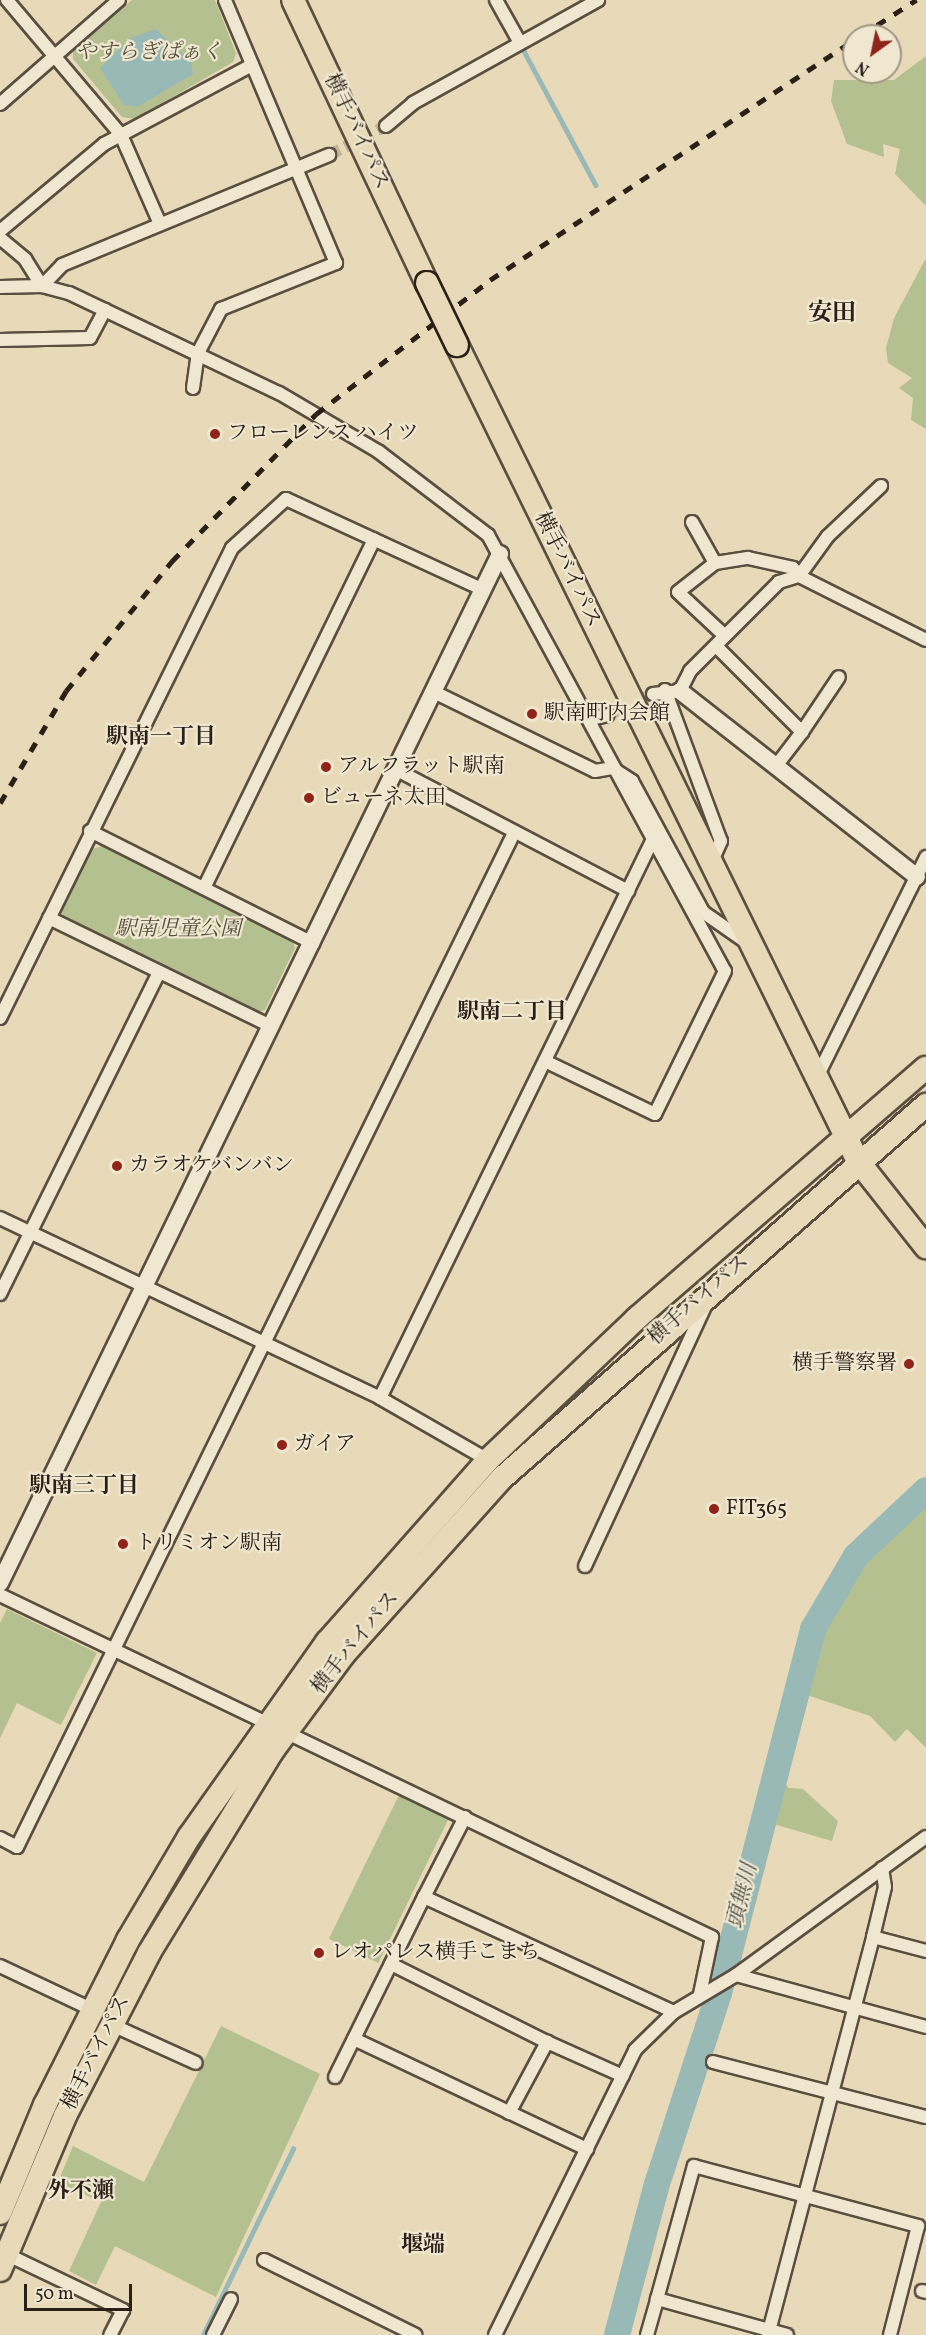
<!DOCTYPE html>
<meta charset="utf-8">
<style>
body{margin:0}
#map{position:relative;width:926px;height:2335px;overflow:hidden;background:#e8dab8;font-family:Vollkorn,"Noto Serif JP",serif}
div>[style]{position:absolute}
.green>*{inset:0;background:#b4c090;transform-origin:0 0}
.water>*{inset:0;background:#99b9b6}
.stream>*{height:4.5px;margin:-2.25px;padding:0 2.25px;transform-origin:2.25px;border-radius:2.25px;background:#99b9b6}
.river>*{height:26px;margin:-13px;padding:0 13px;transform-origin:13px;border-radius:13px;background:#99b9b6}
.street-tunnel>*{height:12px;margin-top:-6px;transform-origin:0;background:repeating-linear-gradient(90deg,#c2b598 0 12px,transparent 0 18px)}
.roads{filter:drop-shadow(2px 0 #5a4e40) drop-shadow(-2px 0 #5a4e40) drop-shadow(0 2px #5a4e40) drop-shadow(0 -2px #5a4e40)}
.street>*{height:12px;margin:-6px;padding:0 6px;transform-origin:6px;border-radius:6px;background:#f0e7d1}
.secondary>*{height:16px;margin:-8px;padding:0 8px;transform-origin:8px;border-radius:8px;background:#f0e7d1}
.highway>*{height:22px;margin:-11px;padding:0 11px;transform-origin:11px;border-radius:11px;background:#e8dab8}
.rail>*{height:4.5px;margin-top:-2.25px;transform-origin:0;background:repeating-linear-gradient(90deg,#2b2018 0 10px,transparent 0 20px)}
.bridges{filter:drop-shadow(2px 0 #2b2018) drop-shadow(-2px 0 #2b2018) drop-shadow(0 2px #2b2018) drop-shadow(0 -2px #2b2018)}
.highway-bridge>*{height:22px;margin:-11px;padding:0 11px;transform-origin:11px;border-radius:11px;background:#e8dab8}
.dots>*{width:16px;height:16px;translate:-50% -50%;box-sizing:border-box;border:3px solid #f0e7d1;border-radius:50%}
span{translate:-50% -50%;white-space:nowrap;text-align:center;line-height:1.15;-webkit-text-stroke:4.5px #f0e7d1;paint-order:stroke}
.park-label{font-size:21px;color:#54503c;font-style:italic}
.street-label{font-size:21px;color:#2b2018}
.poi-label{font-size:21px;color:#2b2018}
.left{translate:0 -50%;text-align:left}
.right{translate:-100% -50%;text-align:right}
.neighbourhood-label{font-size:22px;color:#2b2018;font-weight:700}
.water-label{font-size:22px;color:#4c4e47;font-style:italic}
.quarter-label{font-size:24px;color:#2b2018;font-weight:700}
.north{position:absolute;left:842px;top:24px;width:60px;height:60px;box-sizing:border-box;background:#f0e7d1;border:2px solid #a19787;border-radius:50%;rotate:213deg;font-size:16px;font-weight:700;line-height:24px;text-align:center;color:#2b2018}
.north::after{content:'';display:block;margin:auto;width:21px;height:27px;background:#8f2418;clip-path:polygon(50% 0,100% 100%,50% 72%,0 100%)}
.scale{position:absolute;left:24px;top:2284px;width:108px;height:27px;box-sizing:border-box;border:3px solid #2b2018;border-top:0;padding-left:8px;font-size:18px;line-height:21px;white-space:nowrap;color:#2b2018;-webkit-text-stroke:4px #f0e7d1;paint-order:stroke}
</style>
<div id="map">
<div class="green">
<i style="clip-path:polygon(132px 0,215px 0,236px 53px,233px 62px,135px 119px,122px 117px,73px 59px,73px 51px)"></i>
<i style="clip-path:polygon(926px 56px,926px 206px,895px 174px,900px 149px,883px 144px,884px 157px,847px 144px,831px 101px,834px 80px,894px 80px)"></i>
<i style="clip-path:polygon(926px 258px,926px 429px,911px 420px,913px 398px,899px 388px,912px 378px,888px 363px,886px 348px,894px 318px)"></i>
<i style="clip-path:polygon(102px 846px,292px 938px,295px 948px,265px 1010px,255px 1013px,66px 922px,61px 911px,92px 849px)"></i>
<i style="clip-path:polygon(926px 1498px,926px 1748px,907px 1729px,895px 1742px,870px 1716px,801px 1693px,816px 1641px,833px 1610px,880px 1540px)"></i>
<i style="clip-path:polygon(7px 1609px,97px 1653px,61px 1725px,17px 1703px,0 1738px,0 1623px)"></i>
<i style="clip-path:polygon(779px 1778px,789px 1788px,803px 1789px,838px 1821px,832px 1841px,770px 1823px)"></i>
<i style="left:399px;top:1795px;width:55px;height:160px;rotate:26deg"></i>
<i style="clip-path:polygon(221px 2026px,320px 2074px,216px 2297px,115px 2246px,96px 2285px,69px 2271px,101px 2202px,58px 2182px,73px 2146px,144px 2182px)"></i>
</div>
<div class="water">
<i style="clip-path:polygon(156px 29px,191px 62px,193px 74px,137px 107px,124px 105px,100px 68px,131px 38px)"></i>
</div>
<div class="stream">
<i style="left:524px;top:51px;width:152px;rotate:61.8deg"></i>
<i style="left:203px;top:2335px;width:207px;rotate:-64.2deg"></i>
</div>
<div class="river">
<i style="left:617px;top:2335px;width:156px;rotate:-75.2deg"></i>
<i style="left:657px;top:2184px;width:201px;rotate:-72deg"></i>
<i style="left:719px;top:1993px;width:376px;rotate:-75.5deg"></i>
<i style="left:813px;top:1629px;width:85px;rotate:-59.5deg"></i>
<i style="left:856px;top:1556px;width:96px;rotate:-43.3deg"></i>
</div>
<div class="street-tunnel">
<i style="left:329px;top:155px;width:64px;rotate:-27deg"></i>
<i style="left:608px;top:715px;width:50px;rotate:-25deg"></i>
</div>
<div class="roads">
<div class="street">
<i style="left:7px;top:0;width:177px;rotate:49.8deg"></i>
<i style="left:121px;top:135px;width:97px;rotate:66.3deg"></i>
<i style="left:496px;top:0;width:47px;rotate:60.7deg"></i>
<i style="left:0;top:104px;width:158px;rotate:-41.2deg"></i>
<i style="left:386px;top:126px;width:35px;rotate:-40deg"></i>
<i style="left:413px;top:103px;width:212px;rotate:-29.1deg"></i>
<i style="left:0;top:231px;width:136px;rotate:-39.9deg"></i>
<i style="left:104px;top:144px;width:168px;rotate:-28.1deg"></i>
<i style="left:0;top:238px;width:33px;rotate:40deg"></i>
<i style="left:25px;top:259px;width:32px;rotate:58deg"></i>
<i style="left:42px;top:286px;width:29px;rotate:-46deg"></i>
<i style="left:62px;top:265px;width:289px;rotate:-22.4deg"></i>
<i style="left:0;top:287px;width:42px;rotate:-1.4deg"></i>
<i style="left:42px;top:286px;width:28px;rotate:15deg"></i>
<i style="left:69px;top:293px;width:233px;rotate:25.5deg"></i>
<i style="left:279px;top:393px;width:116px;rotate:30.5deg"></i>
<i style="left:379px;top:452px;width:137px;rotate:37.3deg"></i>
<i style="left:488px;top:535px;width:496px;rotate:61.5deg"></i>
<i style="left:725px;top:971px;width:159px;rotate:116.1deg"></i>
<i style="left:655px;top:1114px;width:122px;rotate:-154.3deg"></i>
<i style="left:0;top:340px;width:90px;rotate:-1.3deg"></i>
<i style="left:90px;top:338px;width:32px;rotate:-62deg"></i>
<i style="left:193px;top:388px;width:35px;rotate:-82deg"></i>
<i style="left:198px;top:353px;width:50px;rotate:-62.4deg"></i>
<i style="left:221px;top:309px;width:124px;rotate:-21.8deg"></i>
<i style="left:336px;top:263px;width:285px;rotate:-112.9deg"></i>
<i style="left:692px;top:522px;width:47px;rotate:60.7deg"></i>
<i style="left:725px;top:636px;width:64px;rotate:-136.9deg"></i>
<i style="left:678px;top:592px;width:47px;rotate:-38.1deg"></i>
<i style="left:715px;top:563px;width:33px;rotate:-9deg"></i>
<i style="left:748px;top:558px;width:46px;rotate:12.5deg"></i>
<i style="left:793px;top:568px;width:10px;rotate:53deg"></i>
<i style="left:799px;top:576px;width:49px;rotate:-54.1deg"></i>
<i style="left:828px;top:536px;width:73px;rotate:-43.3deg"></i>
<i style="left:716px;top:646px;width:122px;rotate:45deg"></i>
<i style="left:802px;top:732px;width:43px;rotate:127.4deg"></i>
<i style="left:665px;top:690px;width:161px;rotate:69.7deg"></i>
<i style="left:721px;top:841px;width:24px;rotate:114deg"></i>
<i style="left:434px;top:692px;width:179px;rotate:26.1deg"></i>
<i style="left:595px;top:771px;width:17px;rotate:-10deg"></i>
<i style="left:612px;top:768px;width:24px;rotate:33deg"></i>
<i style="left:632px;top:781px;width:149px;rotate:61.5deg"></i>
<i style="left:703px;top:912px;width:52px;rotate:34.9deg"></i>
<i style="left:653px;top:694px;width:27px;rotate:-6deg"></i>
<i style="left:680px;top:691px;width:22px;rotate:-63deg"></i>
<i style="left:690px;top:671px;width:126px;rotate:-45deg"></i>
<i style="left:779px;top:582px;width:21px;rotate:-17deg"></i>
<i style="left:799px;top:576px;width:142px;rotate:26.7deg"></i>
<i style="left:591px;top:719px;width:17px;rotate:-13deg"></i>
<i style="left:802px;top:732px;width:66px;rotate:-56.1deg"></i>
<i style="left:397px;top:770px;width:261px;rotate:27.6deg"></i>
<i style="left:90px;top:831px;width:250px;rotate:26.7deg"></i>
<i style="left:204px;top:888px;width:388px;rotate:-64deg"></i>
<i style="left:49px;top:918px;width:248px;rotate:26deg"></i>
<i style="left:0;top:1018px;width:524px;rotate:-63.73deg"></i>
<i style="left:232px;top:548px;width:73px;rotate:-42.2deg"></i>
<i style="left:286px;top:499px;width:218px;rotate:24.7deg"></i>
<i style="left:816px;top:1079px;width:248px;rotate:-63.6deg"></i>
<i style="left:0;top:1218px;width:420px;rotate:25.3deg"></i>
<i style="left:380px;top:1398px;width:125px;rotate:29.9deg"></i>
<i style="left:0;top:1294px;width:359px;rotate:-63.7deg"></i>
<i style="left:380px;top:1398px;width:618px;rotate:-63.97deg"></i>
<i style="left:585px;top:1566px;width:286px;rotate:-65.2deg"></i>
<i style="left:0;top:1595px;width:790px;rotate:25.66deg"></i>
<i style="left:712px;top:1937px;width:58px;rotate:101.9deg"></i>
<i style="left:465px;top:1817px;width:90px;rotate:117.1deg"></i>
<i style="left:424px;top:1897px;width:275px;rotate:24.7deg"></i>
<i style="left:0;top:1838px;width:19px;rotate:28deg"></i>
<i style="left:17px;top:1847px;width:1129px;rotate:-63.89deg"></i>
<i style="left:873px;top:1937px;width:55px;rotate:14.8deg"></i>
<i style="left:391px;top:1964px;width:174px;rotate:26.6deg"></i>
<i style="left:0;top:1966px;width:101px;rotate:25.3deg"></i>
<i style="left:736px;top:1975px;width:197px;rotate:15.3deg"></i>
<i style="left:110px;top:2024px;width:94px;rotate:24.4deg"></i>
<i style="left:354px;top:2039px;width:258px;rotate:25.3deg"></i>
<i style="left:713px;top:2062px;width:220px;rotate:14.5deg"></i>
<i style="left:335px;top:2077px;width:201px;rotate:-63.7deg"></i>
<i style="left:509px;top:2113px;width:81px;rotate:-61.8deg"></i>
<i style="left:547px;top:2042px;width:83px;rotate:24.1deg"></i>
<i style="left:6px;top:2254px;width:130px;rotate:25.6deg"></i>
<i style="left:123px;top:2310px;width:28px;rotate:117deg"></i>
<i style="left:264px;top:2260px;width:169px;rotate:26.3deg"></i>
<i style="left:922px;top:2291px;width:4px;rotate:14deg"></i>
<i style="left:213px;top:2335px;width:40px;rotate:-63.4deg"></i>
<i style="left:495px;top:2335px;width:318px;rotate:-63.8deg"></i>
<i style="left:635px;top:2050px;width:54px;rotate:-44.3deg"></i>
<i style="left:674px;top:2012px;width:72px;rotate:-30.8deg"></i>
<i style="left:736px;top:1975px;width:235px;rotate:-36deg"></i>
<i style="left:647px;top:2335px;width:37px;rotate:-74deg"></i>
<i style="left:768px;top:2335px;width:412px;rotate:-75.2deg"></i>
<i style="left:873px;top:1937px;width:51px;rotate:-76.5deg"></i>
<i style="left:885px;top:1887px;width:19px;rotate:-99deg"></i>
<i style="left:787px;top:2335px;width:135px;rotate:-164.5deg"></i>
<i style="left:657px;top:2299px;width:138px;rotate:-74.5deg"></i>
<i style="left:694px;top:2166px;width:232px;rotate:15deg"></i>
<i style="left:918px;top:2226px;width:113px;rotate:104.4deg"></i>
</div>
<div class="secondary">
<i style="left:680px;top:691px;width:301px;rotate:38.1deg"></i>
<i style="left:0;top:1583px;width:1144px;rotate:-64.08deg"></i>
</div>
<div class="highway">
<i style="left:293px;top:0;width:313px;rotate:64.7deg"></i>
<i style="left:457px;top:345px;width:909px;rotate:63.83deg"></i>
<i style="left:858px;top:1161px;width:110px;rotate:51.7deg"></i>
<i style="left:0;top:2213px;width:117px;rotate:-67.4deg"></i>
<i style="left:45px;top:2105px;width:185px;rotate:-63.3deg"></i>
<i style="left:128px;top:1940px;width:120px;rotate:-59.4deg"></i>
<i style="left:189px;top:1837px;width:239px;rotate:-54.7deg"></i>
<i style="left:327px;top:1642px;width:243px;rotate:-48.5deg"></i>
<i style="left:488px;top:1460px;width:206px;rotate:-43.6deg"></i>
<i style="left:637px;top:1318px;width:382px;rotate:-40.9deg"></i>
<i style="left:0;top:2270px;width:167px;rotate:-67.1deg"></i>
<i style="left:65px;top:2116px;width:183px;rotate:-62.7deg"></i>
<i style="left:149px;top:1953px;width:238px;rotate:-58.6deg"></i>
<i style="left:273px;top:1750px;width:119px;rotate:-53.5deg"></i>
<i style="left:344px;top:1654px;width:237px;rotate:-48.1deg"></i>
<i style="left:502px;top:1478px;width:565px;rotate:-41.34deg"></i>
</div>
</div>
<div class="rail">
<i style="left:860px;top:36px;width:67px;rotate:-32.7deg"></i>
<i style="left:0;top:803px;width:130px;rotate:-59.5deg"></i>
<i style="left:66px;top:691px;width:168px;rotate:-50.8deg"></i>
<i style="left:172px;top:561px;width:206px;rotate:-45.6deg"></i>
<i style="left:316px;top:414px;width:220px;rotate:-37.6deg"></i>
<i style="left:490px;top:280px;width:436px;rotate:-33.4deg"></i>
</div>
<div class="bridges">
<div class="highway-bridge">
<i style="left:427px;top:283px;width:69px;rotate:64.2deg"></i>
</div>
</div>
<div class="dots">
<i style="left:215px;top:434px;background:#8f2418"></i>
<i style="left:532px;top:714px;background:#8f2418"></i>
<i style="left:326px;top:767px;background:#8f2418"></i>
<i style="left:309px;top:798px;background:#8f2418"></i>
<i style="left:117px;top:1166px;background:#8f2418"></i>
<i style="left:909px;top:1364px;background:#8f2418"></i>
<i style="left:282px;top:1445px;background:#8f2418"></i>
<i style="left:714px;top:1509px;background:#8f2418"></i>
<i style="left:123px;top:1544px;background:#8f2418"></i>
<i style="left:319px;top:1953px;background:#8f2418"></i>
</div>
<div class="park-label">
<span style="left:149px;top:53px">やすらぎぱぁく</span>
<span style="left:178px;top:930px">駅南児童公園</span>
</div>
<div class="street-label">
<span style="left:356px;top:132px;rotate:65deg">横手バイパス</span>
<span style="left:567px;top:570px;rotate:64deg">横手バイパス</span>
<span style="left:699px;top:1300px;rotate:-41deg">横手バイパス</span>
<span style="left:356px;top:1643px;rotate:-51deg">横手バイパス</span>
<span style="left:97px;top:2053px;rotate:-63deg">横手バイパス</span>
</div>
<div class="poi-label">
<span class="left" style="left:227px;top:434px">フローレンス ハイツ</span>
<span class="left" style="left:544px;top:714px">駅南町内会館</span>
<span class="left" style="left:338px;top:767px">アルフラット駅南</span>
<span class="left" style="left:321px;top:798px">ビューネ太田</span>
<span class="left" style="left:129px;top:1166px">カラオケバンバン</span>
<span class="right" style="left:897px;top:1364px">横手警察署</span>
<span class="left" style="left:294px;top:1445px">ガイア</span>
<span class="left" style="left:726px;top:1509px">FIT365</span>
<span class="left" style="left:135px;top:1544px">トリミオン駅南</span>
<span class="left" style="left:331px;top:1953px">レオパレス横手こまち</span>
</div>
<div class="neighbourhood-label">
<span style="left:161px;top:738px">駅南一丁目</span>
<span style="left:512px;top:1013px">駅南二丁目</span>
<span style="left:84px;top:1487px">駅南三丁目</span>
<span style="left:81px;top:2192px">外不瀬</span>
<span style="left:423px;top:2246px">堰端</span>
</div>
<div class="water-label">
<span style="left:743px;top:1896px;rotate:-76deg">頭無川</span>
</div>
<div class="quarter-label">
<span style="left:832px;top:315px">安田</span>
</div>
<div class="north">N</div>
<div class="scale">50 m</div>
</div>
